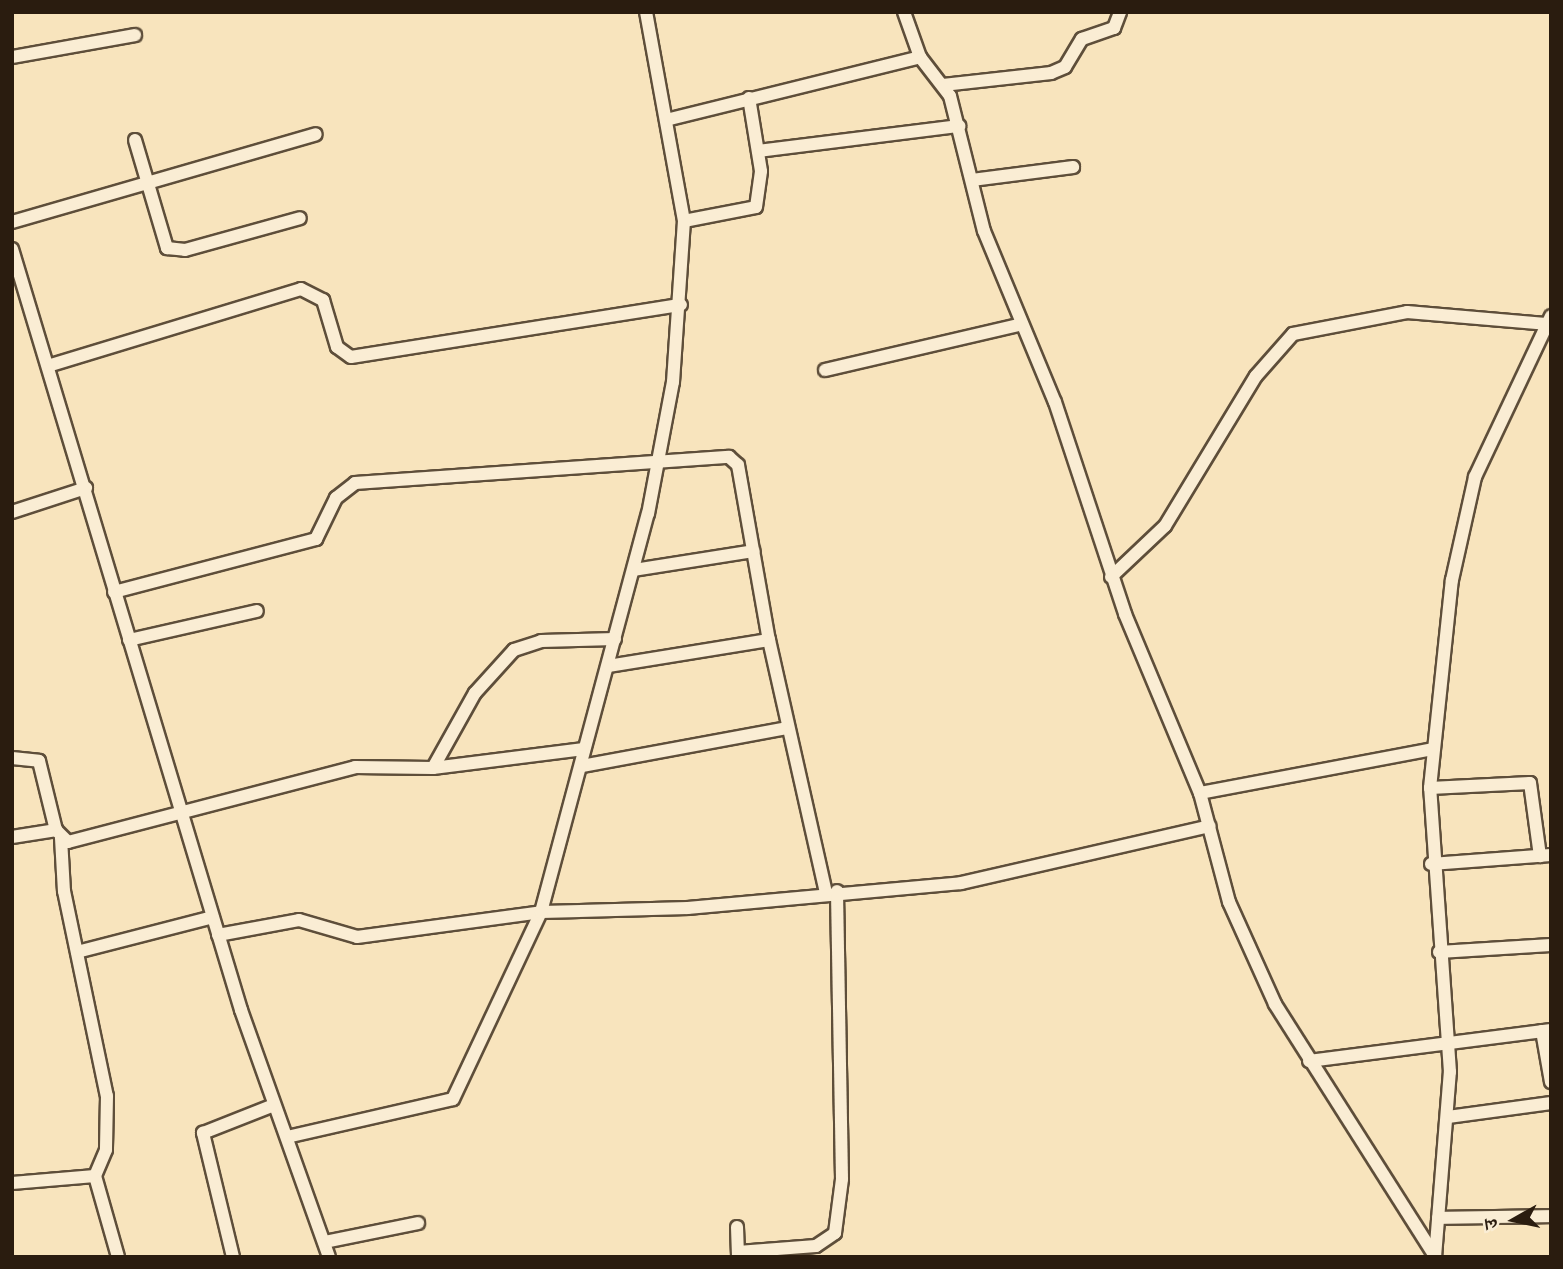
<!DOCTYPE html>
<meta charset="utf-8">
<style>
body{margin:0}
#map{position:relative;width:1563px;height:1269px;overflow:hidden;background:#f8e4bd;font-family:"Sorts Mill Goudy","Noto Serif Devanagari",serif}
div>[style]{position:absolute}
.roads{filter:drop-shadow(2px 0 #5e4e3a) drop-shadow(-2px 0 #5e4e3a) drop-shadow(0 2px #5e4e3a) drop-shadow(0 -2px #5e4e3a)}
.street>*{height:12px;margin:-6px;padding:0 6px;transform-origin:6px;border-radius:6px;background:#faedd4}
span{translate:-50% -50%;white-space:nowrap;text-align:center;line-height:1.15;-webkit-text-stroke:7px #faedd4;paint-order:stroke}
.frame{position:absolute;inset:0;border:14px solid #2a1c0f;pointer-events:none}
.north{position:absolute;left:1479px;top:1185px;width:70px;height:70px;-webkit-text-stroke:5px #faedd4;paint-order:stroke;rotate:261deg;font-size:19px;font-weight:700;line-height:28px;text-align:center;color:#2a1c0f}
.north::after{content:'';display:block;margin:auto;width:24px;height:32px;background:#2a1c0f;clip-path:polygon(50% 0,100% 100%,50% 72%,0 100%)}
</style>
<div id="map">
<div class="roads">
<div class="street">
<i style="left:904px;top:12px;width:48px;rotate:70.4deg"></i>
<i style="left:920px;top:57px;width:49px;rotate:52.4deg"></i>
<i style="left:950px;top:96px;width:139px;rotate:75.9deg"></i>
<i style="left:984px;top:231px;width:185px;rotate:67.5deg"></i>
<i style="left:1055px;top:402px;width:223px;rotate:71.7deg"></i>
<i style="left:1125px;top:614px;width:194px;rotate:67.3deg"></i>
<i style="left:1200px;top:793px;width:113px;rotate:75.1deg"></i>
<i style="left:1229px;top:902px;width:112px;rotate:65.7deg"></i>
<i style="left:1275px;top:1004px;width:299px;rotate:57.6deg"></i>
<i style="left:12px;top:57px;width:125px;rotate:-10.1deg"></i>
<i style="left:943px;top:85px;width:109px;rotate:-6.3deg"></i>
<i style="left:1051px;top:73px;width:15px;rotate:-23deg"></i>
<i style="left:1065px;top:67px;width:33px;rotate:-59deg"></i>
<i style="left:1082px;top:39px;width:34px;rotate:-19deg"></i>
<i style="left:1114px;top:28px;width:17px;rotate:-69deg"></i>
<i style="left:666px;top:120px;width:262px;rotate:-13.9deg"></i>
<i style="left:135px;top:140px;width:113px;rotate:73.5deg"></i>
<i style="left:167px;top:248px;width:18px;rotate:6deg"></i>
<i style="left:185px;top:250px;width:119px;rotate:-15.5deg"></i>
<i style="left:758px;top:151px;width:203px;rotate:-7.1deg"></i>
<i style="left:972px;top:180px;width:102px;rotate:-7.3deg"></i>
<i style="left:684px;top:221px;width:73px;rotate:-11deg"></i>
<i style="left:756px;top:207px;width:36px;rotate:-82deg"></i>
<i style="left:761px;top:171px;width:74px;rotate:-99.3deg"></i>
<i style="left:12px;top:222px;width:316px;rotate:-16.1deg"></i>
<i style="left:12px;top:249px;width:795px;rotate:73.25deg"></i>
<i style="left:241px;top:1010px;width:262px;rotate:70.4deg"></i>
<i style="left:51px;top:365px;width:261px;rotate:-16.9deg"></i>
<i style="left:301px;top:289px;width:25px;rotate:27deg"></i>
<i style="left:323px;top:300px;width:49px;rotate:73.4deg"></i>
<i style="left:337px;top:347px;width:17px;rotate:36deg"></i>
<i style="left:351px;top:357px;width:334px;rotate:-9deg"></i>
<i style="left:825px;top:370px;width:202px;rotate:-13.1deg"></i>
<i style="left:12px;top:512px;width:78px;rotate:-18deg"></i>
<i style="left:634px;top:570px;width:121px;rotate:-9deg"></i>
<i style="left:1111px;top:577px;width:74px;rotate:-43.4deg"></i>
<i style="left:1165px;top:526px;width:175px;rotate:-58.8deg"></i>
<i style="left:1256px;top:376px;width:56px;rotate:-48.6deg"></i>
<i style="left:1293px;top:334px;width:116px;rotate:-10.9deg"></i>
<i style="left:1407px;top:312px;width:142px;rotate:4.9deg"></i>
<i style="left:114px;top:592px;width:209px;rotate:-14.7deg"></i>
<i style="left:316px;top:539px;width:46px;rotate:-64deg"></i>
<i style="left:336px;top:498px;width:24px;rotate:-38deg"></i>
<i style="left:355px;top:483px;width:375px;rotate:-4deg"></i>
<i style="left:729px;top:457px;width:12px;rotate:42deg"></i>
<i style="left:738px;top:465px;width:178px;rotate:80deg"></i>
<i style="left:769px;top:640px;width:258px;rotate:77.3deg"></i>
<i style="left:129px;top:640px;width:131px;rotate:-12.8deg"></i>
<i style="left:608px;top:666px;width:163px;rotate:-9.2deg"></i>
<i style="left:12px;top:758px;width:27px;rotate:6deg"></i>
<i style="left:39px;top:761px;width:71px;rotate:76.2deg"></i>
<i style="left:56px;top:830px;width:17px;rotate:45deg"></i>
<i style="left:68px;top:842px;width:297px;rotate:-14.6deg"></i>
<i style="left:355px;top:767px;width:78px;rotate:0.7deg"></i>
<i style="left:433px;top:768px;width:152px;rotate:-7.2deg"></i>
<i style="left:582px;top:766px;width:208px;rotate:-10.5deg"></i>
<i style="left:433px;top:768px;width:86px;rotate:-60.8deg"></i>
<i style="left:475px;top:693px;width:58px;rotate:-47.8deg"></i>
<i style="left:514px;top:650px;width:28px;rotate:-18deg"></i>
<i style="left:541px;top:641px;width:74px;rotate:-1.5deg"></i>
<i style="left:1430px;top:788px;width:100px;rotate:-2.9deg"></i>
<i style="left:1530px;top:783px;width:74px;rotate:82.2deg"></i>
<i style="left:1200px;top:793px;width:236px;rotate:-10.7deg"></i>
<i style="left:12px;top:837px;width:45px;rotate:-9deg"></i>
<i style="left:61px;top:838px;width:53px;rotate:86.8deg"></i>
<i style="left:64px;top:891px;width:209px;rotate:78.2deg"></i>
<i style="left:107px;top:1096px;width:54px;rotate:91.1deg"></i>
<i style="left:106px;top:1150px;width:28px;rotate:113deg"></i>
<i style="left:1431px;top:864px;width:120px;rotate:-4.3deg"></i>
<i style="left:218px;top:935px;width:82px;rotate:-10.5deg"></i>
<i style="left:299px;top:920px;width:60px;rotate:16.3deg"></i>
<i style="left:357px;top:937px;width:186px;rotate:-7.7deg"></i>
<i style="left:541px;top:912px;width:147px;rotate:-1.6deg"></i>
<i style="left:688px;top:908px;width:274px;rotate:-5.2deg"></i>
<i style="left:961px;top:883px;width:255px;rotate:-12.9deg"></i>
<i style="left:77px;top:952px;width:140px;rotate:-14.4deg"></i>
<i style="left:1439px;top:952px;width:112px;rotate:-3.6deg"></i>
<i style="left:1542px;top:1031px;width:52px;rotate:80deg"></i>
<i style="left:1309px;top:1061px;width:244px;rotate:-7.3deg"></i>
<i style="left:1448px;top:1117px;width:104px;rotate:-7.7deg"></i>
<i style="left:287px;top:1137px;width:170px;rotate:-12.9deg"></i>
<i style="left:453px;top:1099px;width:207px;rotate:-64.8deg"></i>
<i style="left:541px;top:912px;width:412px;rotate:-75deg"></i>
<i style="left:648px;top:514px;width:134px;rotate:-79.3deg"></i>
<i style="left:673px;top:382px;width:161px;rotate:-86.1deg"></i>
<i style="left:684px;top:221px;width:212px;rotate:-100.3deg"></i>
<i style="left:12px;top:1183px;width:83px;rotate:-4.8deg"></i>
<i style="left:95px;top:1176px;width:84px;rotate:74.1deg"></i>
<i style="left:1438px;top:1218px;width:113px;rotate:-1deg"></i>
<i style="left:737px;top:1227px;width:30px;rotate:88deg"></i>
<i style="left:325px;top:1242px;width:95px;rotate:-11.5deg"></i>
<i style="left:738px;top:1252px;width:78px;rotate:-4.4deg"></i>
<i style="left:816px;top:1246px;width:23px;rotate:-34deg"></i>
<i style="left:835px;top:1233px;width:54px;rotate:-82.6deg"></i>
<i style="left:842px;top:1179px;width:288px;rotate:-91deg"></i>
<i style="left:233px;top:1257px;width:128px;rotate:-103.6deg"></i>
<i style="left:203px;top:1133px;width:76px;rotate:-21.5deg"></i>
<i style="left:1435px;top:1257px;width:186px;rotate:-85.4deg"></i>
<i style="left:1450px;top:1072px;width:285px;rotate:-94deg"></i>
<i style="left:1430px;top:788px;width:209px;rotate:-84deg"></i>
<i style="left:1452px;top:580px;width:106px;rotate:-77.4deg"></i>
<i style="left:1475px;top:477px;width:178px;rotate:-64.7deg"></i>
</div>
</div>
<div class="frame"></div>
<div class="north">उ</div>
</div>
